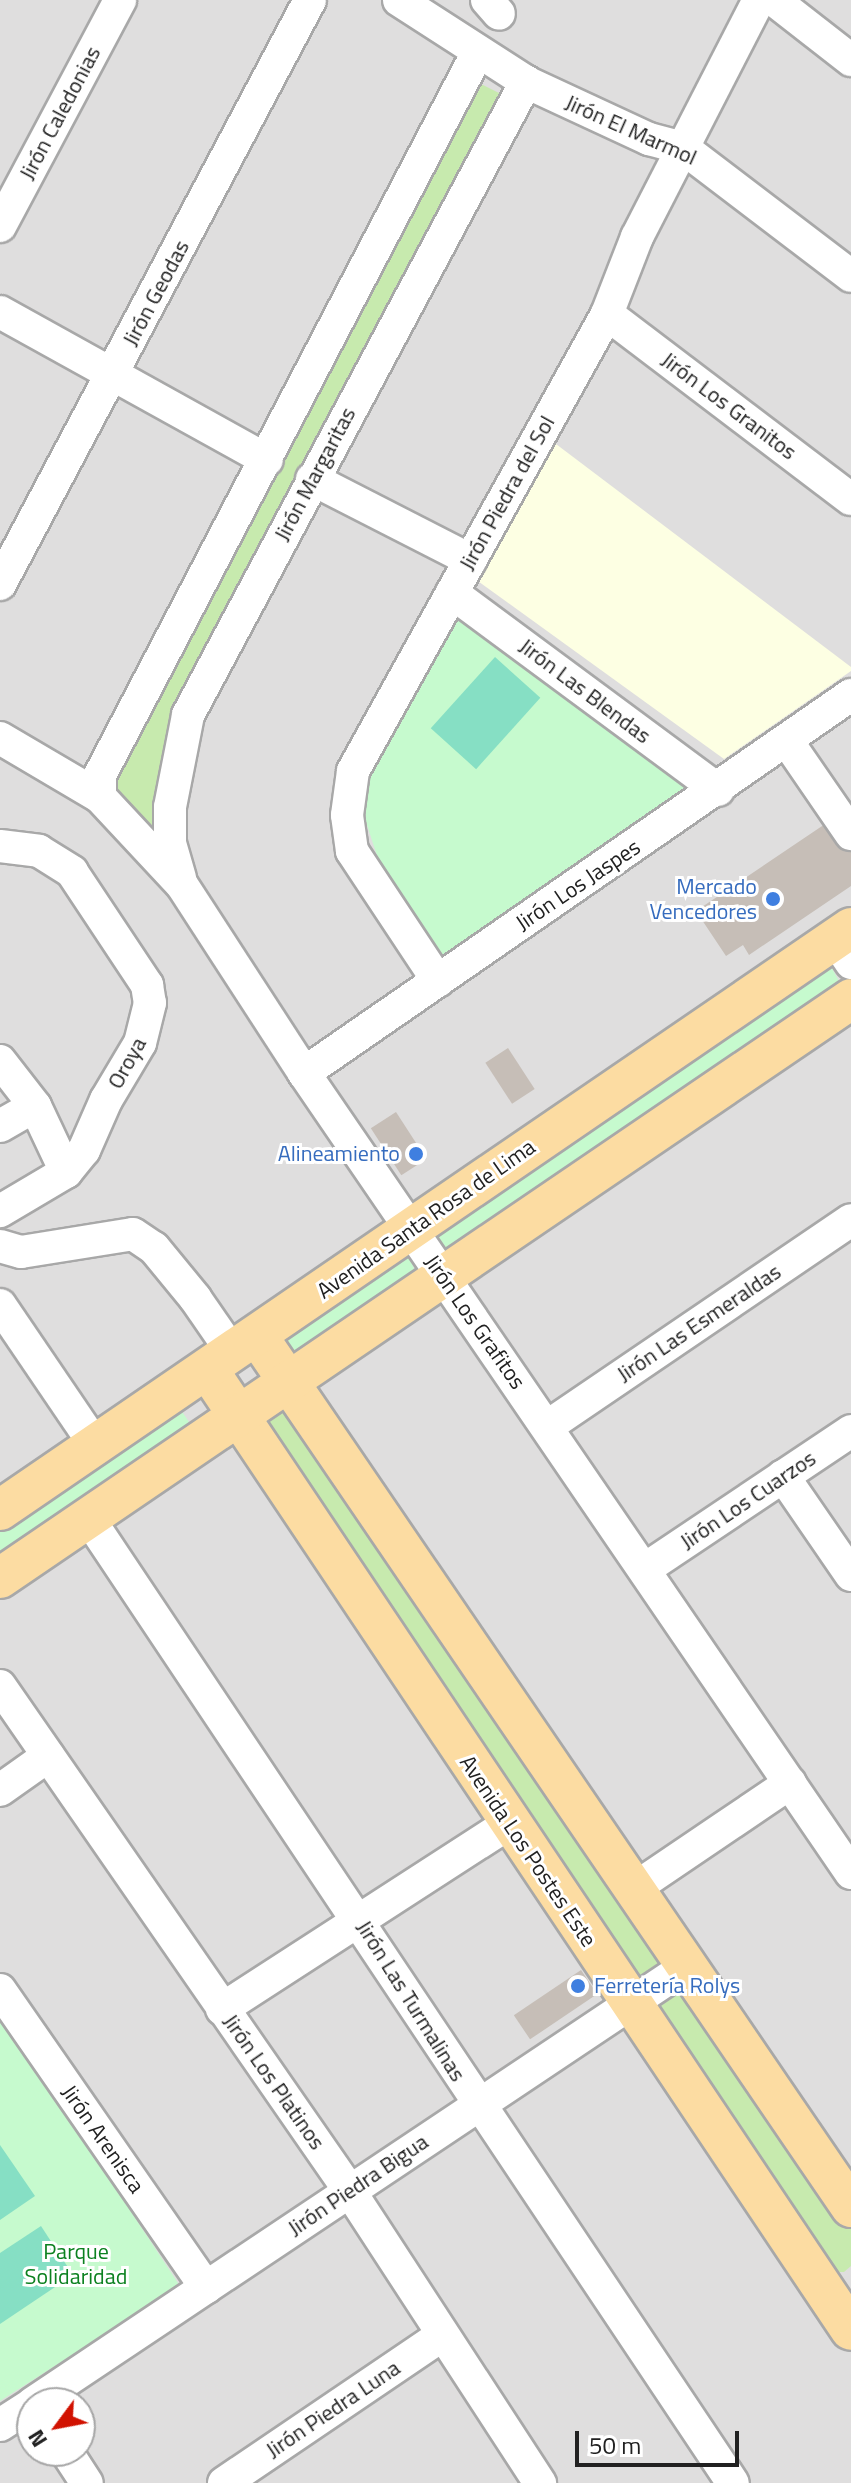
<!DOCTYPE html>
<meta charset="utf-8">
<style>
body{margin:0}
#map{position:relative;width:851px;height:2483px;overflow:hidden;background:#f1efe7;font-family:"Titillium Web",sans-serif}
div>[style]{position:absolute}
.residential>*{inset:0;background:#dfdede}
.education>*{inset:0;background:#fdffe3}
.grass>*{inset:0;background:#c7eaae}
.park>*{inset:0;background:#c6face}
.pitch>*{inset:0;background:#86dfc4;transform-origin:0 0}
.building>*{inset:0;background:#c6beb7;transform-origin:0 0}
.roads{filter:drop-shadow(2px 0 #a8a8a8) drop-shadow(-2px 0 #a8a8a8) drop-shadow(0 2px #a8a8a8) drop-shadow(0 -2px #a8a8a8)}
.minor>*{height:32px;margin:-16px;padding:0 16px;transform-origin:16px;border-radius:16px;background:#fff}
.major>*{height:40px;margin:-20px;padding:0 20px;transform-origin:20px;border-radius:20px;background:#fcdca2}
.dots>*{width:22px;height:22px;translate:-50% -50%;box-sizing:border-box;border:4px solid #fff;border-radius:50%}
span{translate:-50% -50%;white-space:nowrap;text-align:center;line-height:1.15;-webkit-text-stroke:6px #fff;paint-order:stroke}
.street-label{font-size:22px;color:#212121}
.shop-label{font-size:22px;color:#366cbe}
.right{translate:-100% -50%;text-align:right}
.left{translate:0 -50%;text-align:left}
.park-label{font-size:22px;color:#0c8120}
.north{position:absolute;left:16px;top:2387px;width:80px;height:80px;box-sizing:border-box;background:#fff;border:2px solid #a6a6a6;border-radius:50%;rotate:238deg;font-size:22px;font-weight:700;line-height:32px;text-align:center;color:#212121}
.north::after{content:'';display:block;margin:auto;width:28px;height:36px;background:#d11201;clip-path:polygon(50% 0,100% 100%,50% 72%,0 100%)}
.scale{position:absolute;left:575px;top:2431px;width:164px;height:36px;box-sizing:border-box;border:4px solid #212121;border-top:0;padding-left:10px;font-size:24px;line-height:28px;white-space:nowrap;color:#212121;-webkit-text-stroke:6px #fff;paint-order:stroke}
</style>
<div id="map">
<div class="residential">
<i style="clip-path:polygon(evenodd,0 0,851px 0,851px 2483px,0 2483px,0 0,32px 2403px,80px 2403px,80px 2451px,32px 2451px,32px 2403px)"></i>
</div>
<div class="education">
<i style="clip-path:polygon(552px 441px,851px 667px,851px 671px,724px 759px,475px 579px)"></i>
</div>
<div class="grass">
<i style="clip-path:polygon(475px 81px,505px 96px,184px 707px,161px 829px,152px 831px,110px 785px)"></i>
<i style="clip-path:polygon(286px 1408px,663px 1966px,646px 1980px,630px 1980px,268px 1435px,268px 1421px)"></i>
<i style="clip-path:polygon(676px 1991px,690px 1993px,851px 2225px,851px 2266px,844px 2272px,827px 2272px,655px 2020px,657px 2004px)"></i>
</div>
<div class="park">
<i style="clip-path:polygon(457px 613px,693px 790px,444px 960px,386px 883px,363px 813px,369px 777px)"></i>
<i style="clip-path:polygon(828px 961px,840px 983px,441px 1257px,430px 1229px)"></i>
<i style="clip-path:polygon(396px 1251px,410px 1259px,417px 1276px,297px 1358px,280px 1342px)"></i>
<i style="clip-path:polygon(179px 1407px,193px 1428px,0 1566px,0 1519px)"></i>
<i style="clip-path:polygon(0 2013px,180px 2286px,0 2401px)"></i>
</div>
<div class="pitch">
<i style="left:495px;top:657px;width:61px;height:96px;rotate:42deg"></i>
<i style="clip-path:polygon(0 2145px,35px 2196px,0 2220px)"></i>
<i style="clip-path:polygon(41px 2226px,73px 2275px,0 2324px,0 2253px)"></i>
</div>
<div class="building">
<i style="clip-path:polygon(831px 820px,851px 849px,851px 886px,749px 955px,743px 945px,726px 956px,696px 911px)"></i>
<i style="left:508px;top:1048px;width:49px;height:27px;rotate:57deg"></i>
<i style="left:396px;top:1112px;width:56px;height:30px;rotate:57deg"></i>
<i style="left:581px;top:1970px;width:29px;height:81px;rotate:56deg"></i>
</div>
<div class="roads">
<div class="minor">
<i style="left:399px;top:0;width:151px;rotate:32.8deg"></i>
<i style="left:526px;top:82px;width:136px;rotate:24.9deg"></i>
<i style="left:649px;top:139px;width:35px;rotate:15deg"></i>
<i style="left:683px;top:148px;width:211px;rotate:37.3deg"></i>
<i style="left:487px;top:0;width:18px;rotate:49deg"></i>
<i style="left:774px;top:0;width:98px;rotate:37.9deg"></i>
<i style="left:0;top:226px;width:256px;rotate:-62deg"></i>
<i style="left:0;top:312px;width:305px;rotate:29deg"></i>
<i style="left:607px;top:314px;width:306px;rotate:37.2deg"></i>
<i style="left:312px;top:479px;width:178px;rotate:27.1deg"></i>
<i style="left:0;top:584px;width:661px;rotate:-62.04deg"></i>
<i style="left:452px;top:593px;width:331px;rotate:36.5deg"></i>
<i style="left:0;top:738px;width:116px;rotate:30.5deg"></i>
<i style="left:100px;top:797px;width:120px;rotate:47deg"></i>
<i style="left:182px;top:885px;width:224px;rotate:57deg"></i>
<i style="left:304px;top:1073px;width:969px;rotate:55.64deg"></i>
<i style="left:787px;top:741px;width:113px;rotate:55.5deg"></i>
<i style="left:100px;top:797px;width:22px;rotate:-90deg"></i>
<i style="left:100px;top:775px;width:816px;rotate:-62.4deg"></i>
<i style="left:0;top:846px;width:39px;rotate:7deg"></i>
<i style="left:39px;top:851px;width:39px;rotate:32deg"></i>
<i style="left:72px;top:872px;width:136px;rotate:56.4deg"></i>
<i style="left:147px;top:985px;width:18px;rotate:81deg"></i>
<i style="left:150px;top:1003px;width:41px;rotate:104deg"></i>
<i style="left:140px;top:1043px;width:66px;rotate:120.8deg"></i>
<i style="left:106px;top:1100px;width:55px;rotate:113.7deg"></i>
<i style="left:84px;top:1150px;width:28px;rotate:129deg"></i>
<i style="left:66px;top:1172px;width:77px;rotate:149.4deg"></i>
<i style="left:180px;top:878px;width:36px;rotate:-106deg"></i>
<i style="left:170px;top:843px;width:36px;rotate:-90deg"></i>
<i style="left:170px;top:807px;width:94px;rotate:-78.9deg"></i>
<i style="left:188px;top:715px;width:718px;rotate:-61.9deg"></i>
<i style="left:835px;top:939px;width:29px;rotate:56deg"></i>
<i style="left:438px;top:981px;width:156px;rotate:-123.5deg"></i>
<i style="left:352px;top:851px;width:36px;rotate:-98deg"></i>
<i style="left:347px;top:815px;width:44px;rotate:-82.2deg"></i>
<i style="left:353px;top:771px;width:523px;rotate:-60.93deg"></i>
<i style="left:607px;top:314px;width:83px;rotate:-68.7deg"></i>
<i style="left:637px;top:237px;width:267px;rotate:-62.8deg"></i>
<i style="left:0;top:1061px;width:57px;rotate:52.1deg"></i>
<i style="left:35px;top:1106px;width:73px;rotate:64.8deg"></i>
<i style="left:304px;top:1073px;width:665px;rotate:-34.65deg"></i>
<i style="left:0;top:1126px;width:40px;rotate:-29.7deg"></i>
<i style="left:0;top:1246px;width:22px;rotate:16deg"></i>
<i style="left:21px;top:1252px;width:113px;rotate:-9.1deg"></i>
<i style="left:133px;top:1234px;width:25px;rotate:34deg"></i>
<i style="left:154px;top:1248px;width:65px;rotate:50.6deg"></i>
<i style="left:195px;top:1298px;width:67px;rotate:55.4deg"></i>
<i style="left:0;top:1305px;width:171px;rotate:55.8deg"></i>
<i style="left:548px;top:1426px;width:366px;rotate:-34.2deg"></i>
<i style="left:783px;top:1476px;width:120px;rotate:55.5deg"></i>
<i style="left:89px;top:1519px;width:1159px;rotate:56.26deg"></i>
<i style="left:645px;top:1569px;width:248px;rotate:-33.8deg"></i>
<i style="left:0;top:1686px;width:613px;rotate:55.3deg"></i>
<i style="left:349px;top:2190px;width:350px;rotate:56.9deg"></i>
<i style="left:0;top:1790px;width:59px;rotate:-35.3deg"></i>
<i style="left:632px;top:1890px;width:191px;rotate:-34.1deg"></i>
<i style="left:0;top:1990px;width:362px;rotate:55.3deg"></i>
<i style="left:222px;top:2009px;width:343px;rotate:-32.9deg"></i>
<i style="left:33px;top:2403px;width:783px;rotate:-33.75deg"></i>
<i style="left:0;top:2425px;width:38px;rotate:-33deg"></i>
<i style="left:66px;top:2451px;width:38px;rotate:57deg"></i>
<i style="left:224px;top:2483px;width:262px;rotate:-34.1deg"></i>
</div>
<div class="major">
<i style="left:258px;top:1337px;width:1053px;rotate:55.72deg"></i>
<i style="left:208px;top:1370px;width:1155px;rotate:56.19deg"></i>
<i style="left:0;top:1510px;width:1031px;rotate:-34.37deg"></i>
<i style="left:0;top:1578px;width:1029px;rotate:-34.23deg"></i>
</div>
</div>
<div class="dots">
<i style="left:773px;top:899px;background:#3f7fe0"></i>
<i style="left:416px;top:1154px;background:#3f7fe0"></i>
<i style="left:578px;top:1986px;background:#3f7fe0"></i>
</div>
<div class="street-label">
<span style="left:60px;top:113px;rotate:-62deg">Jirón Caledonias</span>
<span style="left:631px;top:130px;rotate:24deg">Jirón El Marmol</span>
<span style="left:156px;top:293px;rotate:-62deg">Jirón Geodas</span>
<span style="left:729px;top:406px;rotate:37deg">Jirón Los Granitos</span>
<span style="left:315px;top:474px;rotate:-62deg">Jirón Margaritas</span>
<span style="left:507px;top:493px;rotate:-61deg">Jirón Piedra del Sol</span>
<span style="left:585px;top:691px;rotate:37deg">Jirón Las Blendas</span>
<span style="left:578px;top:885px;rotate:-34deg">Jirón Los Jaspes</span>
<span style="left:127px;top:1063px;rotate:-61deg">Oroya</span>
<span style="left:426px;top:1219px;rotate:-35deg">Avenida Santa Rosa de Lima</span>
<span style="left:475px;top:1322px;rotate:55deg">Jirón Los Grafitos</span>
<span style="left:699px;top:1323px;rotate:-34deg">Jirón Las Esmeraldas</span>
<span style="left:748px;top:1500px;rotate:-34deg">Jirón Los Cuarzos</span>
<span style="left:528px;top:1851px;rotate:56deg">Avenida Los Postes Este</span>
<span style="left:411px;top:2001px;rotate:58deg">Jirón Las Turmalinas</span>
<span style="left:274px;top:2082px;rotate:55deg">Jirón Los Platinos</span>
<span style="left:103px;top:2139px;rotate:55deg">Jirón Arenisca</span>
<span style="left:358px;top:2185px;rotate:-34deg">Jirón Piedra Bigua</span>
<span style="left:333px;top:2409px;rotate:-34deg">Jirón Piedra Luna</span>
</div>
<div class="shop-label">
<span class="right" style="left:757px;top:899px">Mercado<br>Vencedores</span>
<span class="right" style="left:400px;top:1154px">Alineamiento</span>
<span class="left" style="left:594px;top:1986px">Ferretería Rolys</span>
</div>
<div class="park-label">
<span style="left:76px;top:2264px">Parque<br>Solidaridad</span>
</div>
<div class="north">N</div>
<div class="scale">50 m</div>
</div>
